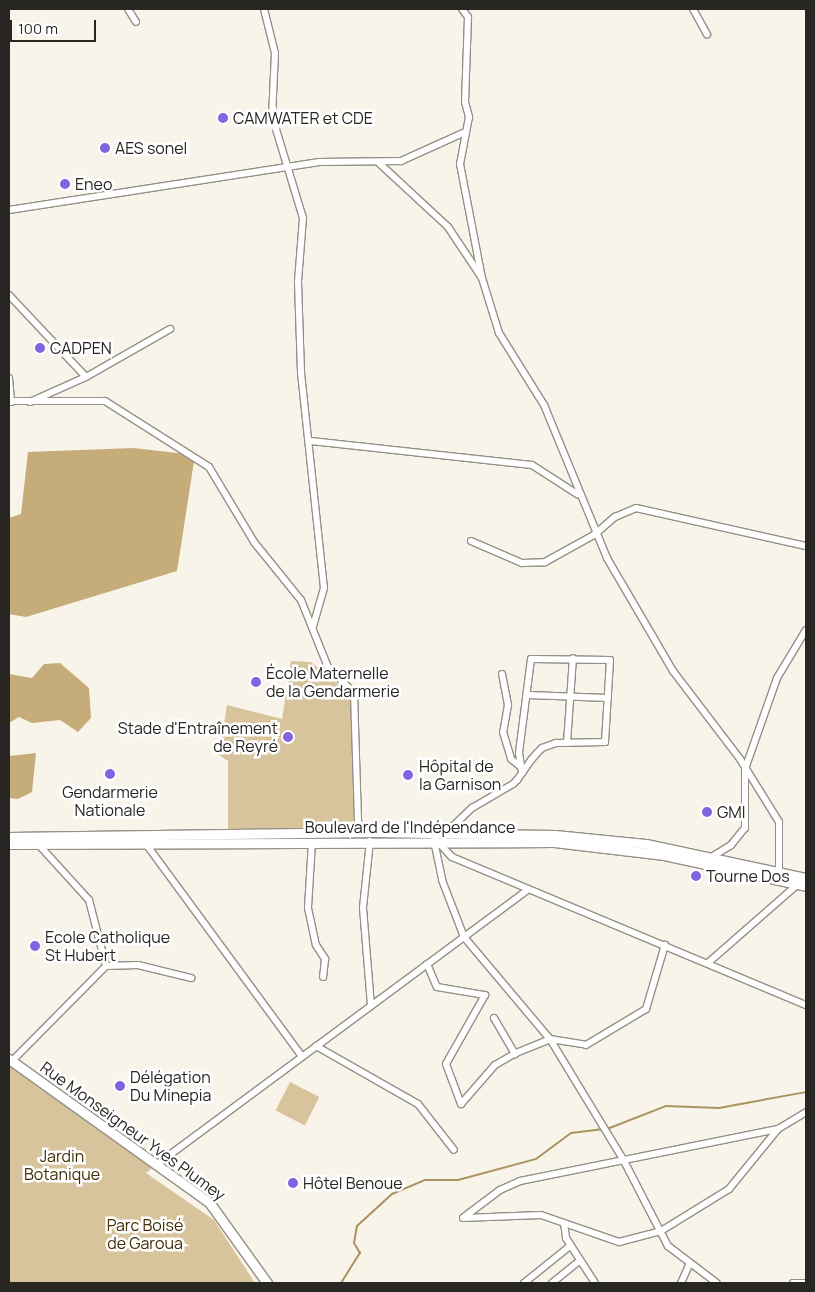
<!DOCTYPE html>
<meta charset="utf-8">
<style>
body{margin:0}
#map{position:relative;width:815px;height:1292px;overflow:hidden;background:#f8f4ea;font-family:Manrope,sans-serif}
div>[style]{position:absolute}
.green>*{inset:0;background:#d8c49c;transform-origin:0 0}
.forest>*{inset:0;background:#c5ac79}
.stream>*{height:2px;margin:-1px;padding:0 1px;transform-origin:1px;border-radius:1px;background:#ab9361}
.roads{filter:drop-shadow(1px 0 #949087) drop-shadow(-1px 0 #949087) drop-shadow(0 1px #949087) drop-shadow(0 -1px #949087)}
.street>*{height:6px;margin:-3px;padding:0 3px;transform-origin:3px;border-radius:3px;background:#fff}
.secondary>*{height:9px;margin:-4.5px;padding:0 4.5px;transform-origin:4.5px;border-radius:4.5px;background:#fff}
.dots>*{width:14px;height:14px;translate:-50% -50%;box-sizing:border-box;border:2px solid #fff;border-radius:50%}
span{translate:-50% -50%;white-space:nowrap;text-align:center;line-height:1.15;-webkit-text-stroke:5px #fff;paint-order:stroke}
.poi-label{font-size:16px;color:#282622}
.left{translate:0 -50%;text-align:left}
.right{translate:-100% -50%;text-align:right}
.street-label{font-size:16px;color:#282622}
.park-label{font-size:16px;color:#412f03}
.frame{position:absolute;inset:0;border:10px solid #282622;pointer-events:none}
.scale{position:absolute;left:10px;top:20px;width:86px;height:22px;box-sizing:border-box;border:2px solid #282622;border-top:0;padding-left:6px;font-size:15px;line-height:18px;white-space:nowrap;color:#282622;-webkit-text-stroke:4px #fff;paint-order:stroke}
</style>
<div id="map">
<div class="green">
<i style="clip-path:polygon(291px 661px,311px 662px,353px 696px,354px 827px,228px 829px,228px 761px,219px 755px,227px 705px,282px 719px)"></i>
<i style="clip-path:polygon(9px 1065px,156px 1165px,146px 1173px,214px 1220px,255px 1283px,9px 1283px)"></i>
<i style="left:290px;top:1082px;width:33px;height:32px;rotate:27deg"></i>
</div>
<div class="forest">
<i style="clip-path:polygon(133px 448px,195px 455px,177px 571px,26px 617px,9px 614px,9px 518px,21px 514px,28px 452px)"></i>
<i style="clip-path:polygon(60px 663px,89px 688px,91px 718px,78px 732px,60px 720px,32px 723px,19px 717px,9px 723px,9px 674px,32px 678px,44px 664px)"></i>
<i style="clip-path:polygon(36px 753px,32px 792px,18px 799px,9px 798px,9px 756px)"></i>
</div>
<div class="stream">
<i style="left:607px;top:1129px;width:63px;rotate:-21.3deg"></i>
<i style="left:666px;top:1106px;width:53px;rotate:2.2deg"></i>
<i style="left:719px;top:1108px;width:88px;rotate:-10.4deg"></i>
<i style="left:341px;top:1283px;width:36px;rotate:-58deg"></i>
<i style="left:360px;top:1253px;width:12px;rotate:-121deg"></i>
<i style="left:354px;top:1243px;width:17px;rotate:-80deg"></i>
<i style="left:357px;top:1226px;width:47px;rotate:-42.4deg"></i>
<i style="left:392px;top:1194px;width:36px;rotate:-23deg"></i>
<i style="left:425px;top:1180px;width:33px"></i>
<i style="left:458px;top:1180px;width:81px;rotate:-15.1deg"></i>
<i style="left:536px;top:1159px;width:44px;rotate:-36.6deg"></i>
<i style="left:571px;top:1133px;width:31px;rotate:-7deg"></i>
</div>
<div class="roads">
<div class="street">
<i style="left:128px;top:9px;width:15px;rotate:58deg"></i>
<i style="left:264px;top:9px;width:45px;rotate:76deg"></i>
<i style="left:275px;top:53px;width:63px;rotate:92.7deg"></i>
<i style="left:272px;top:116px;width:107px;rotate:73.1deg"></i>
<i style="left:303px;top:218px;width:64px;rotate:94.5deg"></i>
<i style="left:298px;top:282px;width:91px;rotate:88.1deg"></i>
<i style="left:301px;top:373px;width:216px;rotate:83.9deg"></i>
<i style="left:324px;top:588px;width:40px;rotate:106deg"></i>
<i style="left:462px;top:9px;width:10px;rotate:53deg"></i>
<i style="left:468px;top:17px;width:85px;rotate:92deg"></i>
<i style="left:465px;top:102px;width:16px;rotate:75deg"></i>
<i style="left:469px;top:117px;width:48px;rotate:100.8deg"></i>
<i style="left:460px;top:164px;width:116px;rotate:79.1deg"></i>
<i style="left:482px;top:278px;width:58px;rotate:72.8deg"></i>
<i style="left:499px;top:333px;width:85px;rotate:58deg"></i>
<i style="left:544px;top:405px;width:165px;rotate:67.6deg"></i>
<i style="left:607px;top:558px;width:131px;rotate:59.7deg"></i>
<i style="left:673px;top:671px;width:111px;rotate:52.7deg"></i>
<i style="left:740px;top:759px;width:74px;rotate:58.2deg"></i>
<i style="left:779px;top:822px;width:49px;rotate:90deg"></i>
<i style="left:693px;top:9px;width:29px;rotate:61deg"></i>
<i style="left:379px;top:163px;width:94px;rotate:42.8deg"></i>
<i style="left:448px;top:227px;width:61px;rotate:56.3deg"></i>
<i style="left:9px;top:210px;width:314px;rotate:-8.8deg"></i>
<i style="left:319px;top:162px;width:82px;rotate:-0.7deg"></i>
<i style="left:401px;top:161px;width:68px;rotate:-24.3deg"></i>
<i style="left:9px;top:295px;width:112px;rotate:46.8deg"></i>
<i style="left:9px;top:378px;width:24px;rotate:85deg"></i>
<i style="left:9px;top:401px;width:96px"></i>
<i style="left:105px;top:401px;width:123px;rotate:32.4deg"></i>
<i style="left:209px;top:467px;width:87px;rotate:59deg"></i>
<i style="left:254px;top:542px;width:75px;rotate:51deg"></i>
<i style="left:301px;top:600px;width:72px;rotate:68.1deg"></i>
<i style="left:328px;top:667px;width:37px;rotate:45deg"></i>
<i style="left:354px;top:693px;width:128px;rotate:88.2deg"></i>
<i style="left:358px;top:821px;width:12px;rotate:66deg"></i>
<i style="left:30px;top:402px;width:61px;rotate:-24.1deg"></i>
<i style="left:86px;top:377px;width:97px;rotate:-29.7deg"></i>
<i style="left:311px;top:441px;width:222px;rotate:6.2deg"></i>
<i style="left:532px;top:465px;width:54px;rotate:32.8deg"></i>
<i style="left:471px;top:541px;width:56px;rotate:23.3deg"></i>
<i style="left:522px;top:563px;width:23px;rotate:-2deg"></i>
<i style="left:545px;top:562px;width:56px;rotate:-28.9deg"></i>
<i style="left:594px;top:535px;width:28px;rotate:-41deg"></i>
<i style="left:615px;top:517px;width:23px;rotate:-23deg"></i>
<i style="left:636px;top:508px;width:174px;rotate:12.6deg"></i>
<i style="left:502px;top:674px;width:32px;rotate:79deg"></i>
<i style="left:508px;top:705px;width:27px;rotate:100deg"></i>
<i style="left:503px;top:732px;width:28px;rotate:73deg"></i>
<i style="left:511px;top:759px;width:11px;rotate:38deg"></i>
<i style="left:528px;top:695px;width:80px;rotate:2.1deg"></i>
<i style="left:567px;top:743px;width:85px;rotate:-86deg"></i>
<i style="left:447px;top:832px;width:35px;rotate:-44deg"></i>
<i style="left:472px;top:808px;width:48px;rotate:-30.3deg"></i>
<i style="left:513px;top:784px;width:6px;rotate:-45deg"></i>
<i style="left:517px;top:780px;width:9px;rotate:-54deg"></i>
<i style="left:522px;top:773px;width:16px;rotate:-55deg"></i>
<i style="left:531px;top:760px;width:9px;rotate:-49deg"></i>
<i style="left:537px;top:753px;width:7px;rotate:-45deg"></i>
<i style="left:542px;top:748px;width:15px;rotate:-20deg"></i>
<i style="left:556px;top:743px;width:49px;rotate:-1.2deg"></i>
<i style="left:605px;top:742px;width:82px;rotate:-86.5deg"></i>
<i style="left:610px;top:660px;width:79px;rotate:-179.3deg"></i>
<i style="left:531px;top:659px;width:95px;rotate:97.3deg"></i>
<i style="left:519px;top:753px;width:20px;rotate:81deg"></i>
<i style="left:370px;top:841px;width:67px;rotate:96deg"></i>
<i style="left:363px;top:908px;width:98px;rotate:85.3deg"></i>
<i style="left:434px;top:841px;width:40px;rotate:78deg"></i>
<i style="left:442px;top:880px;width:61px;rotate:68.9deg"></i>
<i style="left:464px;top:937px;width:133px;rotate:49.9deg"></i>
<i style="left:550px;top:1039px;width:140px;rotate:58.7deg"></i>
<i style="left:623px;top:1159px;width:98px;rotate:62.7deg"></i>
<i style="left:668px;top:1246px;width:61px;rotate:37.1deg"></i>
<i style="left:437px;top:841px;width:22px;rotate:47deg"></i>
<i style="left:452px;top:857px;width:384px;rotate:22.7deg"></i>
<i style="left:312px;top:842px;width:66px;rotate:93.5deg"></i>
<i style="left:308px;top:908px;width:38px;rotate:78deg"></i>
<i style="left:316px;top:945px;width:17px;rotate:57deg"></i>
<i style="left:325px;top:959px;width:18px;rotate:96deg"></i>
<i style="left:38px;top:844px;width:76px;rotate:47.7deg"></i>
<i style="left:89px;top:900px;width:68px;rotate:75.6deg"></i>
<i style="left:146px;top:844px;width:262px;rotate:53.7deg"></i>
<i style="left:713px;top:856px;width:21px;rotate:-31deg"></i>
<i style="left:731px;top:845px;width:22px;rotate:-51deg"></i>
<i style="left:745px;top:828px;width:59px;rotate:-90deg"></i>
<i style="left:745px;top:769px;width:96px;rotate:-70.6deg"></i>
<i style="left:777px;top:678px;width:56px;rotate:-58.9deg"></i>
<i style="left:709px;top:962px;width:118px;rotate:-41.2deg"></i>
<i style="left:427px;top:964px;width:25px;rotate:67deg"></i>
<i style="left:437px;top:987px;width:49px;rotate:9.5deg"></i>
<i style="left:485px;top:995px;width:79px;rotate:119.5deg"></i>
<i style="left:446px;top:1064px;width:43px;rotate:69.4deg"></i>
<i style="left:461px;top:1104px;width:52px;rotate:-48.9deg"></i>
<i style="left:495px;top:1065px;width:24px;rotate:-30deg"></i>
<i style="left:516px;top:1053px;width:37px;rotate:-22deg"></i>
<i style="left:550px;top:1039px;width:36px;rotate:9deg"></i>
<i style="left:586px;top:1045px;width:70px;rotate:-31deg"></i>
<i style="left:646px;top:1009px;width:67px;rotate:-73.5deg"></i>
<i style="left:494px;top:1018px;width:42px;rotate:59.7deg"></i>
<i style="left:316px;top:1046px;width:117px;rotate:29.6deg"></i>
<i style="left:418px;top:1104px;width:58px;rotate:52deg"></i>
<i style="left:12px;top:1061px;width:134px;rotate:-45.3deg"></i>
<i style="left:106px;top:966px;width:32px;rotate:-2deg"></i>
<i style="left:138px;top:965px;width:55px;rotate:13.8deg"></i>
<i style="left:156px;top:1165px;width:462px;rotate:-36.5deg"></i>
<i style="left:464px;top:1217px;width:45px;rotate:-36.9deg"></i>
<i style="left:500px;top:1190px;width:22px;rotate:-24deg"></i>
<i style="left:520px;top:1181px;width:263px;rotate:-11.4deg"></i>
<i style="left:463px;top:1218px;width:78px;rotate:-2.2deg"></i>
<i style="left:541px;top:1215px;width:83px;rotate:19.1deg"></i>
<i style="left:619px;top:1242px;width:43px;rotate:-14.7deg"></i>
<i style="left:661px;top:1231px;width:80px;rotate:-31.7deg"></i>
<i style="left:729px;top:1189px;width:77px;rotate:-50.8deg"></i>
<i style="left:778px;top:1129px;width:33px;rotate:-31deg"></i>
<i style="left:564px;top:1223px;width:15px;rotate:82deg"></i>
<i style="left:566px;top:1238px;width:54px;rotate:57.2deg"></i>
<i style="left:524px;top:1283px;width:59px;rotate:-38.8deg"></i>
<i style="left:552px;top:1283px;width:33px;rotate:-39deg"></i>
<i style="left:681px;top:1283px;width:22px;rotate:-66deg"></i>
<i style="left:793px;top:1283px;width:13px"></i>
</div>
<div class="secondary">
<i style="left:9px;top:837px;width:367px;rotate:-0.8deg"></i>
<i style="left:376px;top:832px;width:179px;rotate:1deg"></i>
<i style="left:555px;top:835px;width:91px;rotate:5.6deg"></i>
<i style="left:646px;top:844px;width:164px;rotate:12deg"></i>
<i style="left:9px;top:844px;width:545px;rotate:-0.21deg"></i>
<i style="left:554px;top:842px;width:111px;rotate:6.7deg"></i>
<i style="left:664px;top:855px;width:145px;rotate:12.3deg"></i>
<i style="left:9px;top:1059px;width:246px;rotate:35.6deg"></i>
<i style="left:209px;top:1202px;width:100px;rotate:54.4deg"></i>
</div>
</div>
<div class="dots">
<i style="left:223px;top:118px;background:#8165e0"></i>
<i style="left:105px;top:148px;background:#8165e0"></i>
<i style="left:65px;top:184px;background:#8165e0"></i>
<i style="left:40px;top:348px;background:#8165e0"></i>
<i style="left:256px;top:682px;background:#8165e0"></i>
<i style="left:288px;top:737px;background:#8165e0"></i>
<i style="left:110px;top:774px;background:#8165e0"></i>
<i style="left:408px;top:775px;background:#8165e0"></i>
<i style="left:707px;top:812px;background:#8165e0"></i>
<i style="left:696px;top:876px;background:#8165e0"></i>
<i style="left:35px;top:946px;background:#8165e0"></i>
<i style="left:120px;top:1086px;background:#8165e0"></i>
<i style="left:293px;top:1183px;background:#8165e0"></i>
</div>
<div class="poi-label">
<span class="left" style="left:233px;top:118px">CAMWATER et CDE</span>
<span class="left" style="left:115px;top:148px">AES sonel</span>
<span class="left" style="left:75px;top:184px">Eneo</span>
<span class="left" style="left:50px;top:348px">CADPEN</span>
<span class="left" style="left:266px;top:682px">École Maternelle<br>de la Gendarmerie</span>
<span class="right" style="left:278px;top:737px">Stade d'Entraînement<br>de Reyré</span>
<span class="left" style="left:419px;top:775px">Hôpital de<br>la Garnison</span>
<span style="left:110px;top:801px">Gendarmerie<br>Nationale</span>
<span class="left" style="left:717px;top:812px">GMI</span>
<span class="left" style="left:706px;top:876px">Tourne Dos</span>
<span class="left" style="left:45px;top:946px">Ecole Catholique<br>St Hubert</span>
<span class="left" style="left:130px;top:1086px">Délégation<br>Du Minepia</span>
<span class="left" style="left:303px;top:1183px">Hôtel Benoue</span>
</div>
<div class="street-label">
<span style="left:410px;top:827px">Boulevard de l'Indépendance</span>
<span style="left:133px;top:1131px;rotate:36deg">Rue Monseigneur Yves Plumey</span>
</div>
<div class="park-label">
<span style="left:62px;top:1165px">Jardin<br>Botanique</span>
<span style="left:145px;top:1234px">Parc Boisé<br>de Garoua</span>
</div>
<div class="frame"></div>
<div class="scale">100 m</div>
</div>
